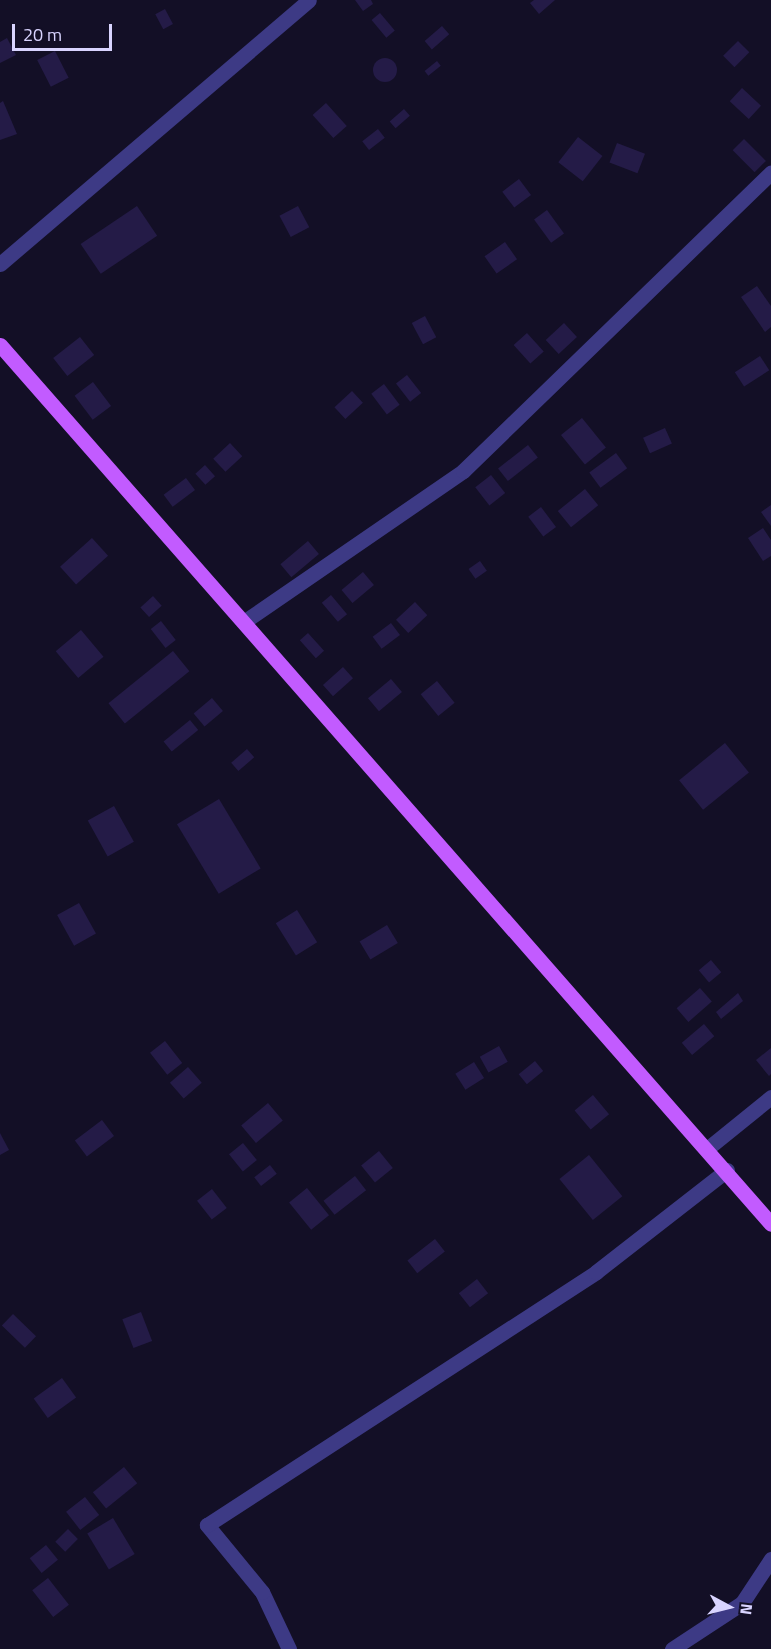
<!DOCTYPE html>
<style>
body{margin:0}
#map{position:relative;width:771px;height:1649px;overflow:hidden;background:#130f26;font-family:"Titillium Web",sans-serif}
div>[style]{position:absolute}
.building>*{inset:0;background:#241b47;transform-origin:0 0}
.round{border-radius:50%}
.street>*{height:15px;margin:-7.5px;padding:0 7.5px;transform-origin:7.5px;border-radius:7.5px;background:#3d3a85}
.primary>*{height:15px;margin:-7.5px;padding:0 7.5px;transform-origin:7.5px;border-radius:7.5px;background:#c25bff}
span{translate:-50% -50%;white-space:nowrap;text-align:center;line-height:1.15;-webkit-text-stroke:5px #130f26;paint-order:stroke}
.north{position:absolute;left:699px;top:1577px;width:60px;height:60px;-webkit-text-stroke:4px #130f26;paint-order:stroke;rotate:97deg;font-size:16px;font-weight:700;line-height:24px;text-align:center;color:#d9d4ff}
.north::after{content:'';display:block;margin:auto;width:21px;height:27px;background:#d9d4ff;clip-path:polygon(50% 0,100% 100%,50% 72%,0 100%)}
.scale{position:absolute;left:12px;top:24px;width:100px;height:27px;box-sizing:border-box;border:3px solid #d9d4ff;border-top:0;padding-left:8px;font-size:18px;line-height:21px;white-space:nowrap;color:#d9d4ff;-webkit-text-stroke:4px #130f26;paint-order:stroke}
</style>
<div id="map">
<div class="building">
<i style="clip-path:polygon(355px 0,371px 0,373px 4px,363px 11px)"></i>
<i style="clip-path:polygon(534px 0,555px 0,539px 14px,530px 3px)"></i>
<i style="left:165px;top:9px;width:17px;height:11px;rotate:62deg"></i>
<i style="left:380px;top:13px;width:23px;height:11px;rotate:50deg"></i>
<i style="left:442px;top:26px;width:11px;height:23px;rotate:49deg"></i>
<i style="clip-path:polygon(7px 38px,16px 55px,0 63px,0 42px)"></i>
<i style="left:738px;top:41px;width:16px;height:21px;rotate:45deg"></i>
<i style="left:55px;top:51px;width:30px;height:20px;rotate:63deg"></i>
<i class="round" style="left:373px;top:58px;width:24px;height:24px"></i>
<i style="left:437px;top:61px;width:6px;height:16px;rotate:51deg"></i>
<i style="left:742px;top:88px;width:26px;height:18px;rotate:43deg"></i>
<i style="clip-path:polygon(3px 101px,17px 134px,0 140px,0 103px)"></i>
<i style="left:326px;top:103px;width:31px;height:18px;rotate:48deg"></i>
<i style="left:404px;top:109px;width:9px;height:19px;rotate:49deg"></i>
<i style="left:378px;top:129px;width:11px;height:20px;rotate:52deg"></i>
<i style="left:578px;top:137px;width:31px;height:32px;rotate:38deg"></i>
<i style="left:744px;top:139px;width:31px;height:16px;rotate:45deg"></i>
<i style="left:617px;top:143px;width:30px;height:21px;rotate:21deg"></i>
<i style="left:519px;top:179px;width:20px;height:21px;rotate:53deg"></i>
<i style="left:137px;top:206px;width:36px;height:68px;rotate:56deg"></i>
<i style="left:298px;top:206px;width:24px;height:21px;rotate:62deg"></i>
<i style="left:547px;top:210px;width:29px;height:16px;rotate:54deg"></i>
<i style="left:505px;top:242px;width:21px;height:25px;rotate:55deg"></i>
<i style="clip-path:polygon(757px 286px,771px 306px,771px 327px,765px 332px,741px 297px)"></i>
<i style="left:425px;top:316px;width:24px;height:15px;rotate:62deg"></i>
<i style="left:564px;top:323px;width:19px;height:25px;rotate:47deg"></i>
<i style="left:527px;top:333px;width:25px;height:18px;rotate:48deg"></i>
<i style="left:80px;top:337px;width:23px;height:34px;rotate:52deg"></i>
<i style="left:760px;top:356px;width:17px;height:30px;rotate:57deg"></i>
<i style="left:407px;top:375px;width:23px;height:14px;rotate:52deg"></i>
<i style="left:93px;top:382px;width:30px;height:23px;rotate:53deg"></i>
<i style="left:384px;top:384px;width:26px;height:16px;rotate:53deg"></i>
<i style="left:352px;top:391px;width:16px;height:24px;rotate:47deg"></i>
<i style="left:582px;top:418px;width:38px;height:27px;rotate:51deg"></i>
<i style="left:665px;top:428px;width:17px;height:24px;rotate:66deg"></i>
<i style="left:230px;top:443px;width:18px;height:23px;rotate:47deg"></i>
<i style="left:528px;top:445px;width:16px;height:38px;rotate:52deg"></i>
<i style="left:616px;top:453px;width:19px;height:33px;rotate:54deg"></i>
<i style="left:205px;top:465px;width:15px;height:13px;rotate:48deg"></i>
<i style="left:491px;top:475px;width:23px;height:20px;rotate:52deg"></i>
<i style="left:186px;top:478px;width:15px;height:28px;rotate:53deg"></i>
<i style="left:585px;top:489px;width:21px;height:35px;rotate:51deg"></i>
<i style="clip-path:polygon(771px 505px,771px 526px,761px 512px)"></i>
<i style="left:541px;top:507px;width:25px;height:16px;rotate:53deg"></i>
<i style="clip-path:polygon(763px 528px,771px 540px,771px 556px,763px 561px,748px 538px)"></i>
<i style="left:92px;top:538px;width:24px;height:43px;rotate:48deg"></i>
<i style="left:308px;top:541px;width:17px;height:36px;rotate:50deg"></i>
<i style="left:480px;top:561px;width:12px;height:14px;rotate:55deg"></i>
<i style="left:363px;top:572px;width:17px;height:28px;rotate:50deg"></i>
<i style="left:331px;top:595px;width:25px;height:12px;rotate:50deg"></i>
<i style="left:153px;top:596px;width:13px;height:17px;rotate:48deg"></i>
<i style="left:415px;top:602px;width:18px;height:26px;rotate:47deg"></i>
<i style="left:161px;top:621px;width:24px;height:13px;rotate:52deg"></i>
<i style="left:391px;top:623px;width:15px;height:23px;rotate:53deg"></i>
<i style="left:81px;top:630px;width:35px;height:33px;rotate:50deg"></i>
<i style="left:308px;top:633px;width:24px;height:11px;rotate:48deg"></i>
<i style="left:173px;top:651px;width:26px;height:83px;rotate:51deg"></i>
<i style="left:343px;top:667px;width:15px;height:27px;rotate:48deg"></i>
<i style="left:391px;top:679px;width:17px;height:30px;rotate:50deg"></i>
<i style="left:437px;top:681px;width:28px;height:21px;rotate:51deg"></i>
<i style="left:212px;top:698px;width:17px;height:24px;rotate:50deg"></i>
<i style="left:190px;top:720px;width:13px;height:34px;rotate:51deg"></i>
<i style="left:725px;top:743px;width:38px;height:59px;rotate:51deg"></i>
<i style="left:247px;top:749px;width:11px;height:21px;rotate:49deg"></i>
<i style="left:219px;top:799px;width:81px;height:49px;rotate:59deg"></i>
<i style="left:114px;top:806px;width:41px;height:30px;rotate:61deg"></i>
<i style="left:79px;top:903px;width:35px;height:25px;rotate:61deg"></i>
<i style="left:297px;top:910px;width:38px;height:25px;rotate:58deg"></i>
<i style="left:387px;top:925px;width:21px;height:32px;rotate:59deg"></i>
<i style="left:711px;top:960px;width:16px;height:16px;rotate:50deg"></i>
<i style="left:700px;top:988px;width:18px;height:31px;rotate:49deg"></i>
<i style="clip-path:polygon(738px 993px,743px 1001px,721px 1019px,716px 1012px)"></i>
<i style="left:704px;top:1024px;width:16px;height:29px;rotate:50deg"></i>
<i style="left:165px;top:1041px;width:28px;height:19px;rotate:52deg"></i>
<i style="left:499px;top:1046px;width:18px;height:22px;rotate:61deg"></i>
<i style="clip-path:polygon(771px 1048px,771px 1074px,769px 1076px,756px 1060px)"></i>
<i style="left:535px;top:1061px;width:13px;height:21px;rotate:51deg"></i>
<i style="left:474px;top:1062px;width:19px;height:22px;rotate:58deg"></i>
<i style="left:188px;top:1067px;width:21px;height:24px;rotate:49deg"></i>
<i style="left:593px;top:1095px;width:25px;height:24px;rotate:50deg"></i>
<i style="left:268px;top:1103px;width:23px;height:35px;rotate:50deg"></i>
<i style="left:102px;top:1120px;width:20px;height:34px;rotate:53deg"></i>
<i style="clip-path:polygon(0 1133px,9px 1150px,0 1155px)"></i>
<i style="left:243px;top:1143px;width:22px;height:18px;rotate:51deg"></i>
<i style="left:379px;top:1151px;width:22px;height:23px;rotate:51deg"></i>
<i style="left:589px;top:1155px;width:53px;height:38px;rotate:51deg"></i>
<i style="left:270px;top:1165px;width:11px;height:20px;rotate:52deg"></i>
<i style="left:355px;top:1176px;width:18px;height:40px;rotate:52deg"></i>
<i style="left:307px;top:1188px;width:35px;height:23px;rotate:51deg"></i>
<i style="left:212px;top:1189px;width:24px;height:19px;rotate:52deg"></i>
<i style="left:435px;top:1239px;width:16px;height:35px;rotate:52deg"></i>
<i style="left:477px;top:1279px;width:18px;height:23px;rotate:52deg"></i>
<i style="left:141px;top:1312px;width:31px;height:20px;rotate:69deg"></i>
<i style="left:13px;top:1314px;width:32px;height:16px;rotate:44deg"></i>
<i style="left:62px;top:1378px;width:24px;height:35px;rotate:54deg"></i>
<i style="left:124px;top:1467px;width:21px;height:40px;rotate:51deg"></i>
<i style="left:85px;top:1497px;width:23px;height:24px;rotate:52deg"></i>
<i style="left:113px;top:1518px;width:42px;height:30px;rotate:59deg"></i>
<i style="left:68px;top:1529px;width:14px;height:18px;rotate:45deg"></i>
<i style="left:46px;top:1545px;width:19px;height:21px;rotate:51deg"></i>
<i style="left:48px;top:1578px;width:34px;height:20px;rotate:52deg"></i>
</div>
<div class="street">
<i style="left:0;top:264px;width:406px;rotate:-40.5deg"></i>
<i style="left:245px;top:621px;width:265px;rotate:-34.5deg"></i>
<i style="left:463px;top:471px;width:429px;rotate:-44.1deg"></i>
<i style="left:708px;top:1148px;width:81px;rotate:-39deg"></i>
<i style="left:289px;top:1649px;width:63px;rotate:-115.3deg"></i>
<i style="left:262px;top:1592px;width:87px;rotate:-129.4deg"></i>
<i style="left:207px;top:1525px;width:464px;rotate:-33deg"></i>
<i style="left:596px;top:1272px;width:166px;rotate:-37.9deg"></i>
<i style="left:672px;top:1649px;width:84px;rotate:-33.3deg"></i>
<i style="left:742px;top:1603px;width:53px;rotate:-56.6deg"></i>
</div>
<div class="primary">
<i style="left:0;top:345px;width:1169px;rotate:48.74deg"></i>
</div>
<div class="north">N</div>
<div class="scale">20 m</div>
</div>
